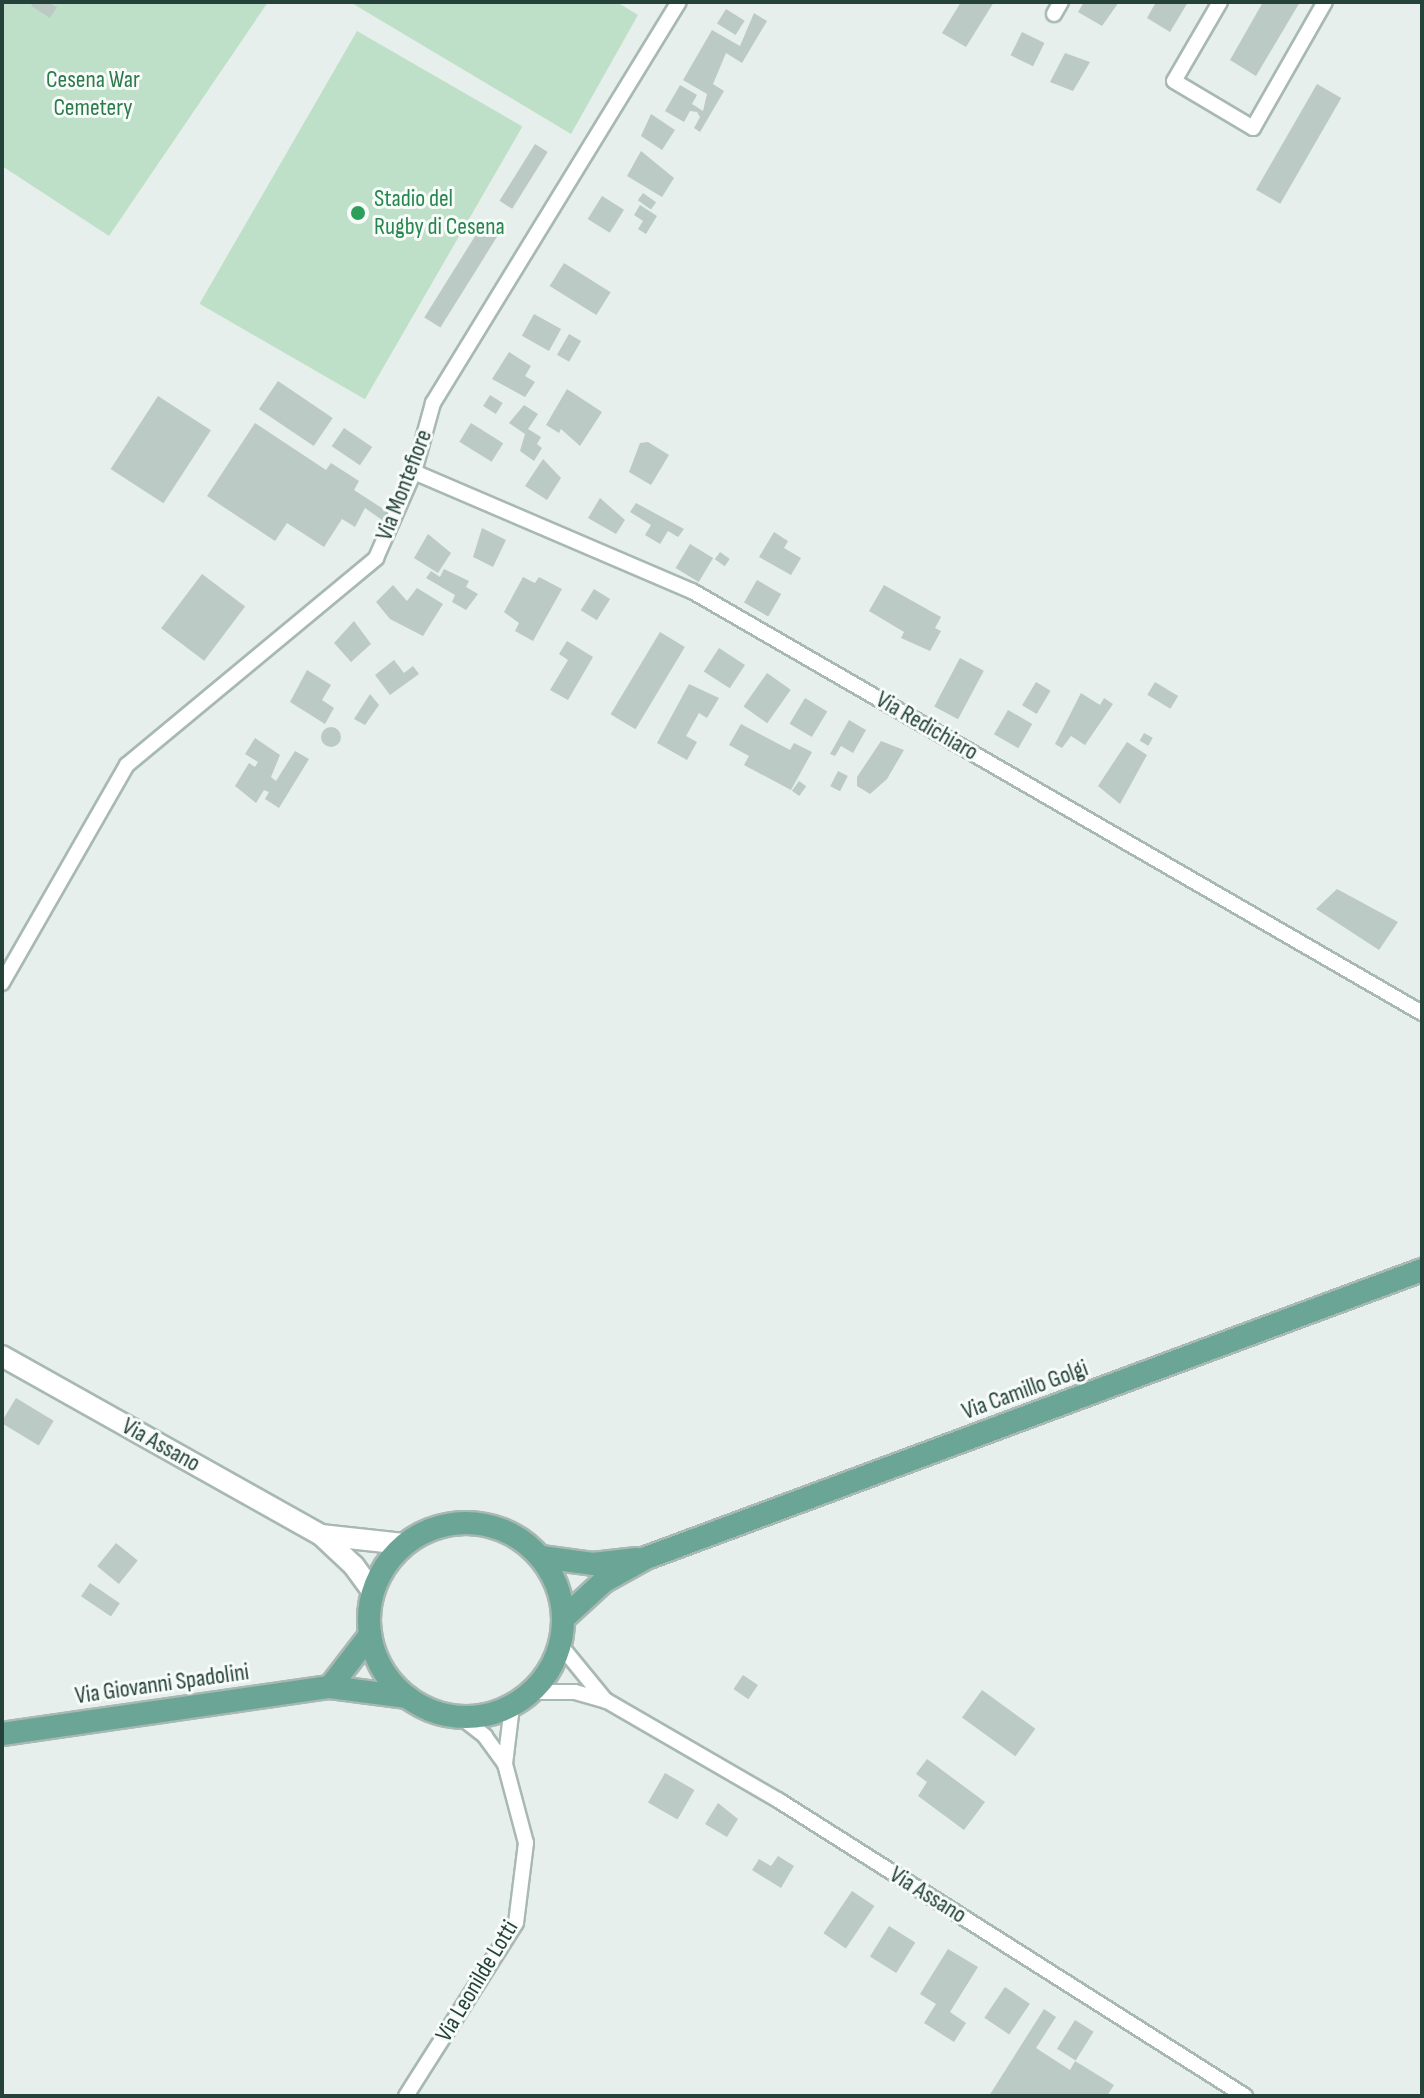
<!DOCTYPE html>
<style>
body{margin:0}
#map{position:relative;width:1424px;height:2098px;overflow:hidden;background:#e6efeb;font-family:"Sofia Sans Condensed",sans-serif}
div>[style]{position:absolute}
.green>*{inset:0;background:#bfe0c8;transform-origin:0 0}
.building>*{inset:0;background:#bbcac4;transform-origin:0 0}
.round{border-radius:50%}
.roads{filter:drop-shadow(2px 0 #a8b8b2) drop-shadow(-2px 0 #a8b8b2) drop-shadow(0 2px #a8b8b2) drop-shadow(0 -2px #a8b8b2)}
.minor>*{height:14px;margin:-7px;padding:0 7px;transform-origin:7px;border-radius:7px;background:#fff}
.secondary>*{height:20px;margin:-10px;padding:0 10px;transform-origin:10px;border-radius:10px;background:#fff}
.primary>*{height:22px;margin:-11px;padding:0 11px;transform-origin:11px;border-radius:11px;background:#6aa596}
.primary>.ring{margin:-11px;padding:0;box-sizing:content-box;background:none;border:22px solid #6aa596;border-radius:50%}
.dots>*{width:22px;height:22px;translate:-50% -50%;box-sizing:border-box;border:4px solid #f7fbf9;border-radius:50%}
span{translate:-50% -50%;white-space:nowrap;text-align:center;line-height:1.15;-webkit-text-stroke:6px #f7fbf9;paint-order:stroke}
.park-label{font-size:24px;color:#2d7a4b}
.leisure-label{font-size:24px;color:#27864d}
.left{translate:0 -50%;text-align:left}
.street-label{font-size:24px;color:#24423a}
.frame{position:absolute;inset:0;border:4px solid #24423a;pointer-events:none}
</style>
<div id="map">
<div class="green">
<i style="clip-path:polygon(2px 2px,268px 2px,109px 236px,2px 166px)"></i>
<i style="clip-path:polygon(350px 2px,617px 2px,638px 15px,571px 134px)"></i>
<i style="left:357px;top:31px;width:191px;height:315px;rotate:30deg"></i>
</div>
<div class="building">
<i style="clip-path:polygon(34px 2px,48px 2px,57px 7px,50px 18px,31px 6px)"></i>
<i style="clip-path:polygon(961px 2px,994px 2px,966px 47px,942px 33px)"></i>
<i style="clip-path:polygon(1084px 2px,1119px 2px,1102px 26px,1078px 12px)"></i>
<i style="clip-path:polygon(1156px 2px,1188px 2px,1170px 32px,1147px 18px)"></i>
<i style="clip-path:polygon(1263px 2px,1300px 2px,1256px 76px,1230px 60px)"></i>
<i style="left:726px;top:9px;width:22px;height:17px;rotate:32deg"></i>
<i style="clip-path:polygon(754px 13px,767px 21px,742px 63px,726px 53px,713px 84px,724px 91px,700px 132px,694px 128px,700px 117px,697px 112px,690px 111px,684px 122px,665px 111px,680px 85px,697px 95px,692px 104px,703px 111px,707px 94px,683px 80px,712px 30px,740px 46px)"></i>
<i style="left:1022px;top:32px;width:25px;height:26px;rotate:26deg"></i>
<i style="clip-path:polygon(1065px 53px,1090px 62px,1073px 91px,1050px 82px)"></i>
<i style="left:1317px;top:84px;width:28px;height:122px;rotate:30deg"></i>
<i style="clip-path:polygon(651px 114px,675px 130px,662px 150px,641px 136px)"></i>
<i style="left:535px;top:144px;width:15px;height:67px;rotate:32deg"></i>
<i style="clip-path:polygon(641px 151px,674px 178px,662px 197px,627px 176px)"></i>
<i style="left:643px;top:193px;width:16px;height:9px;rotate:35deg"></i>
<i style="left:602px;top:196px;width:26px;height:27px;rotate:32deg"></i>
<i style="clip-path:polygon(640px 205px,657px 216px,646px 234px,638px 229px,643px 221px,634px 215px)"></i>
<i style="left:482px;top:225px;width:19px;height:109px;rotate:32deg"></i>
<i style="left:564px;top:263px;width:55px;height:27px;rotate:32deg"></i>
<i style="left:534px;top:314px;width:31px;height:25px;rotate:29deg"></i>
<i style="left:569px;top:334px;width:14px;height:24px;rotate:30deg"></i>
<i style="clip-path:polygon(509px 352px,531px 366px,525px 376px,535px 382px,525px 397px,492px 379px)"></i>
<i style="left:278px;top:381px;width:66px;height:34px;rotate:34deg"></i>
<i style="clip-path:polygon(567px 389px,602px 412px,580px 446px,561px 429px,559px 433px,546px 425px)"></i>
<i style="left:490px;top:395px;width:15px;height:13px;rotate:32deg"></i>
<i style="left:158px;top:396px;width:63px;height:87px;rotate:33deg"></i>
<i style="clip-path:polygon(524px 405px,538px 414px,528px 429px,541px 437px,537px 444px,542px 448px,534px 461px,520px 451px,525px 434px,509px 423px)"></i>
<i style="clip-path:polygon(255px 423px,326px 470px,331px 463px,359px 481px,354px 490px,388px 512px,382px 520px,365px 508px,355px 527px,342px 519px,324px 547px,287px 523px,275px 541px,207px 496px)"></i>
<i style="left:471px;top:423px;width:38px;height:22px;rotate:32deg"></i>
<i style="left:344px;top:428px;width:34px;height:22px;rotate:34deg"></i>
<i style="clip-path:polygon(648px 442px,669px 455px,651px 485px,629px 472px,640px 443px)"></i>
<i style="clip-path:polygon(543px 459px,561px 478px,547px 500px,525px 486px)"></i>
<i style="clip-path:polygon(600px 498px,625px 520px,616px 534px,588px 518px)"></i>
<i style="clip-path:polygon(636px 503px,684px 529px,678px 537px,668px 531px,660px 544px,645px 535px,651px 525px,630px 512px)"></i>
<i style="clip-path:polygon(482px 528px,506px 540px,493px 567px,473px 557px)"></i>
<i style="clip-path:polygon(774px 532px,788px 541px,784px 548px,801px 558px,791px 575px,759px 557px)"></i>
<i style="clip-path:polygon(428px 534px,451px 553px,438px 573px,414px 558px)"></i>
<i style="left:690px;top:544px;width:27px;height:28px;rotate:31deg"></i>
<i style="left:720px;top:552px;width:12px;height:9px;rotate:35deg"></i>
<i style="clip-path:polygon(444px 569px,469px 581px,466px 587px,478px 594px,466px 610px,452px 602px,455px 595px,426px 578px,431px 571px,440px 577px)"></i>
<i style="left:202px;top:574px;width:54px;height:68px;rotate:37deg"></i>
<i style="clip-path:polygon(523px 577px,535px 583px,539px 577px,562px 589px,533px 641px,515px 631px,519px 623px,504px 612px)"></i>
<i style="left:757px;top:580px;width:28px;height:26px;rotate:30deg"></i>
<i style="clip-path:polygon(393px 585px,407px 601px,417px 588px,443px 604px,423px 636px,390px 619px,376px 602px)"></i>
<i style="clip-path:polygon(884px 585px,941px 617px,935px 628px,941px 631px,930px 651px,901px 638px,904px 632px,869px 611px)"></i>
<i style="left:594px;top:589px;width:19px;height:25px;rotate:32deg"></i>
<i style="clip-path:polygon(354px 621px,371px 644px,351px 662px,334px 643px)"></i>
<i style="left:660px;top:632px;width:29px;height:96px;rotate:31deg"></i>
<i style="clip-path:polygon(567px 641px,593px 657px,568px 700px,550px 690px,568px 660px,559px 654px)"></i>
<i style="left:719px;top:648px;width:31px;height:28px;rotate:33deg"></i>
<i style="left:960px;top:658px;width:27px;height:55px;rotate:28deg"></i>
<i style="clip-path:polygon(394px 660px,404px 673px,413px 666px,419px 674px,390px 695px,375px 675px)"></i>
<i style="clip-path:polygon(307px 670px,331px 685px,322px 700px,334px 708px,325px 724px,290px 702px)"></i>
<i style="left:767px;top:673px;width:29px;height:41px;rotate:35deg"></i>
<i style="left:1036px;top:682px;width:17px;height:27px;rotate:31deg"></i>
<i style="left:1155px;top:682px;width:27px;height:15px;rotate:31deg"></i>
<i style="clip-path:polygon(689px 684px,719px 698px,707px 718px,699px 713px,686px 736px,697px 742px,687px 760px,657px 743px)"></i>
<i style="clip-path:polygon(1081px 693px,1100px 705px,1104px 698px,1113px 704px,1085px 745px,1071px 736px,1062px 748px,1055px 744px)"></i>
<i style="clip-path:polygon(370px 694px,379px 705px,365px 725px,354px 719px)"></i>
<i style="left:805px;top:698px;width:26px;height:30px;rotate:31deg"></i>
<i style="left:1008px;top:710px;width:28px;height:28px;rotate:30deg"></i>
<i style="clip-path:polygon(849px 720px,866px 730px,853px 753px,841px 746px,835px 756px,830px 754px)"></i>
<i style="clip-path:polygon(741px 724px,790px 750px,794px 743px,812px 752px,791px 790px,744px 765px,749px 756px,729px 745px)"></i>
<i class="round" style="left:321px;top:727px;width:20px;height:20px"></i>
<i style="left:1144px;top:733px;width:10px;height:9px;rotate:29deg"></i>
<i style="clip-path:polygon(255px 738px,280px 755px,271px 777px,276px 781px,295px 751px,309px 759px,279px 808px,265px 799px,269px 792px,264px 790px,256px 803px,235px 786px,249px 763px,255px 767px,258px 762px,245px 754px)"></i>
<i style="clip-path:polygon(881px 741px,904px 750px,887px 779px,870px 794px,857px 786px,857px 777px)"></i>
<i style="clip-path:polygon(1127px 742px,1147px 755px,1120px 804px,1098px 786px)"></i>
<i style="left:838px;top:771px;width:11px;height:17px;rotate:27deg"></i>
<i style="left:799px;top:781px;width:9px;height:12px;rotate:36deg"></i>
<i style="clip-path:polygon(1337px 889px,1398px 922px,1379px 950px,1316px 909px)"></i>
<i style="left:16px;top:1398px;width:44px;height:29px;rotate:31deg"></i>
<i style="left:116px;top:1543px;width:28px;height:30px;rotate:39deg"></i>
<i style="left:90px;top:1583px;width:36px;height:16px;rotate:34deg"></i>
<i style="left:743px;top:1675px;width:18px;height:17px;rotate:34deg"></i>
<i style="left:982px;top:1690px;width:66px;height:34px;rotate:36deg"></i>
<i style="clip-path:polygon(927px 1759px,985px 1802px,964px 1830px,918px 1796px,927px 1782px,916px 1774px)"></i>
<i style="left:665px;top:1773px;width:34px;height:34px;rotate:30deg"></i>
<i style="clip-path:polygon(718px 1803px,738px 1819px,727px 1837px,705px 1824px)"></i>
<i style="clip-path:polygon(778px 1856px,794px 1866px,781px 1888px,752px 1870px,759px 1859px,771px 1866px)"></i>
<i style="left:852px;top:1891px;width:27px;height:51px;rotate:34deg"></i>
<i style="left:889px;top:1926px;width:31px;height:36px;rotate:32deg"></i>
<i style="clip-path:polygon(948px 1949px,978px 1967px,950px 2012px,966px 2023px,954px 2042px,924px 2023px,936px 2004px,920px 1994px)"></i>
<i style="left:1005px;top:1987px;width:30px;height:37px;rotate:34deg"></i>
<i style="clip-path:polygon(1044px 2009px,1056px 2017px,1036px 2048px,1070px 2070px,1075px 2061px,1114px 2085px,1107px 2096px,989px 2096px)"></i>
<i style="left:1075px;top:2020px;width:22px;height:34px;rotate:32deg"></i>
</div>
<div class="roads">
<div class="minor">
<i style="left:1220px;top:2px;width:91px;rotate:120.2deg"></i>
<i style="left:1174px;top:81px;width:92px;rotate:30.7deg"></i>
<i style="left:1253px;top:128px;width:145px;rotate:-60.3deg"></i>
<i style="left:1054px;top:14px;width:14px;rotate:-60deg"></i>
<i style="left:414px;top:472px;width:302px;rotate:23.2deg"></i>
<i style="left:692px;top:591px;width:843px;rotate:30.03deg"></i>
<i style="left:2px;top:983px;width:251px;rotate:-60.2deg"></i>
<i style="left:127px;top:765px;width:324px;rotate:-39.7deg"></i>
<i style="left:376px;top:558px;width:94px;rotate:-66.2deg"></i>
<i style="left:414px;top:472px;width:72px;rotate:-74.6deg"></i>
<i style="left:433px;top:403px;width:470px;rotate:-58.5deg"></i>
<i style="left:561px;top:1646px;width:71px;rotate:50.7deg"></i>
<i style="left:532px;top:1692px;width:43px"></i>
<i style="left:575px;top:1692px;width:33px;rotate:16deg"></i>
<i style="left:607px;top:1701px;width:198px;rotate:30.1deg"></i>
<i style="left:778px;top:1800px;width:553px;rotate:32.37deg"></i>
<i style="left:505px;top:1764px;width:58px;rotate:-83.1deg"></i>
<i style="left:406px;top:2096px;width:205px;rotate:-57.6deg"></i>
<i style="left:516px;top:1923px;width:81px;rotate:-82.9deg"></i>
<i style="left:526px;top:1843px;width:82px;rotate:-104.9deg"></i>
<i style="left:505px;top:1764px;width:34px;rotate:-126deg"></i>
<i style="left:485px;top:1736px;width:31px;rotate:-142deg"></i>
</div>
<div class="secondary">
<i style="left:2px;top:1356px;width:366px;rotate:29.3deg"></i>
<i style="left:321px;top:1535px;width:45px;rotate:43.2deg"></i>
<i style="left:354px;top:1566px;width:32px;rotate:54deg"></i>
<i style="left:321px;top:1535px;width:83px;rotate:6.2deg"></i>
</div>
<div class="primary">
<i class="ring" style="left:369px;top:1523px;width:172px;height:172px"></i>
<i style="left:541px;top:1557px;width:52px;rotate:7.7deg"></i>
<i style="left:593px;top:1564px;width:44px;rotate:-6.5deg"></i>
<i style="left:564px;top:1618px;width:53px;rotate:-42.7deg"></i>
<i style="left:603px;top:1582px;width:49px;rotate:-29.2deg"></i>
<i style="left:646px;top:1558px;width:828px;rotate:-20.36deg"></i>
<i style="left:330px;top:1687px;width:66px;rotate:-52.4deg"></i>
<i style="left:2px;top:1734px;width:331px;rotate:-8.2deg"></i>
<i style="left:330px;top:1687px;width:78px;rotate:7.4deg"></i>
</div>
</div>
<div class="dots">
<i style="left:358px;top:213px;background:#2e9e5b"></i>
</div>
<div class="park-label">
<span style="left:93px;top:94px">Cesena War<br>Cemetery</span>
</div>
<div class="leisure-label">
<span class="left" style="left:374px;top:213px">Stadio del<br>Rugby di Cesena</span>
</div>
<div class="street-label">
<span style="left:404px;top:485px;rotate:-69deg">Via Montefiore</span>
<span style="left:927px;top:726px;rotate:30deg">Via Redichiaro</span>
<span style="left:1025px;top:1390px;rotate:-20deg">Via Camillo Golgi</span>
<span style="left:161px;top:1445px;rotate:29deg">Via Assano</span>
<span style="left:162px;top:1684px;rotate:-8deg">Via Giovanni Spadolini</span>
<span style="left:928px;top:1895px;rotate:32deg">Via Assano</span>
<span style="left:477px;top:1981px;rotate:-59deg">Via Leonilde Lotti</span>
</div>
<div class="frame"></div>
</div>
